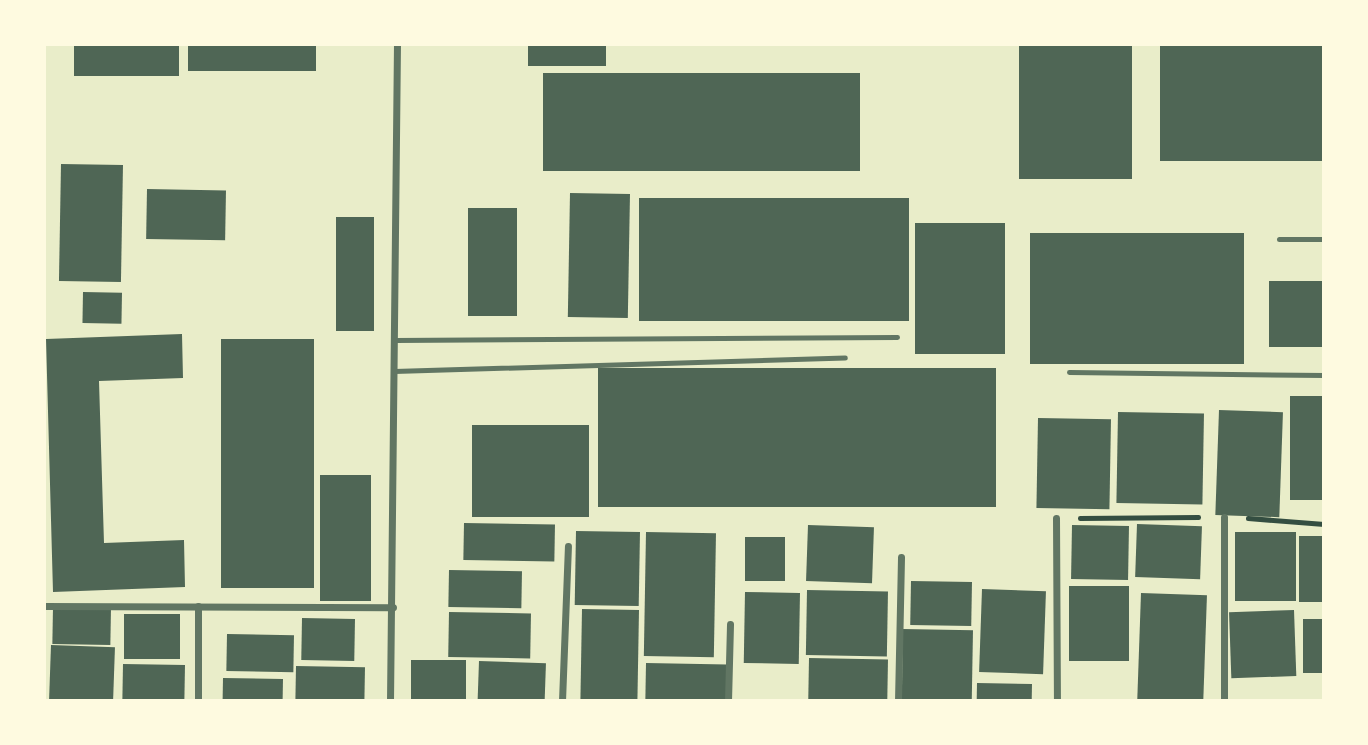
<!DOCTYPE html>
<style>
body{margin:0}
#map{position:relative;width:1368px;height:745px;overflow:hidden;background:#e9edc9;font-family:"Source Serif 4",serif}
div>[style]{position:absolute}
.building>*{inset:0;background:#4f6655;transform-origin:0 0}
.path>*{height:4.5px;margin:-2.25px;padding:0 2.25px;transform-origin:2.25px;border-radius:2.25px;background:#344e41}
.service>*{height:5px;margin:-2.5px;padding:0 2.5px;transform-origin:2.5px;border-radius:2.5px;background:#617663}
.minor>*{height:7px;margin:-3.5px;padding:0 3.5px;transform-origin:3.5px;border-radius:3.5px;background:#617663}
span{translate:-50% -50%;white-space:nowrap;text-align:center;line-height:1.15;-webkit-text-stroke:7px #fefae0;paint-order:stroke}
.frame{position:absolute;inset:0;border:46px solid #fefae0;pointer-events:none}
</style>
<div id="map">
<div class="building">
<i style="left:74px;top:44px;width:105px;height:32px"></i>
<i style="left:188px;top:44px;width:128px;height:27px"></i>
<i style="left:528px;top:44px;width:78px;height:22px"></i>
<i style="left:1019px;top:44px;width:113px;height:135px"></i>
<i style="left:1160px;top:44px;width:164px;height:117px"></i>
<i style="left:543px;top:73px;width:317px;height:98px"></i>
<i style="left:61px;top:164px;width:62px;height:117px;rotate:1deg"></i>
<i style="left:147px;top:189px;width:79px;height:50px;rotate:1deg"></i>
<i style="left:570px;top:193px;width:60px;height:124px;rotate:1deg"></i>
<i style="left:639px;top:198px;width:270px;height:123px"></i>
<i style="left:468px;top:208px;width:49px;height:108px"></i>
<i style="left:336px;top:217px;width:38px;height:114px"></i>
<i style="left:915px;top:223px;width:90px;height:131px"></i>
<i style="left:1030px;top:233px;width:214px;height:131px"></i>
<i style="left:1269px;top:281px;width:55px;height:66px"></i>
<i style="left:83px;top:292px;width:39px;height:31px;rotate:1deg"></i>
<i style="clip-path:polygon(182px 334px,183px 378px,99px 381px,104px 543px,184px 540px,185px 587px,53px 592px,46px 339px)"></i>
<i style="left:221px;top:339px;width:93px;height:249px"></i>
<i style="left:598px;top:368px;width:398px;height:139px"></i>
<i style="left:1290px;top:396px;width:34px;height:104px"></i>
<i style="left:1219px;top:410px;width:64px;height:105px;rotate:2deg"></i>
<i style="left:1118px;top:412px;width:86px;height:91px;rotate:1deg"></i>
<i style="left:1038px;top:418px;width:73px;height:90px;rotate:1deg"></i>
<i style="left:472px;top:425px;width:117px;height:92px"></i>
<i style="left:371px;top:475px;width:126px;height:51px;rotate:90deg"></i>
<i style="left:464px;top:523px;width:91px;height:37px;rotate:1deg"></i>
<i style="left:1137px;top:524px;width:65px;height:53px;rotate:2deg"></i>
<i style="left:808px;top:525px;width:66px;height:56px;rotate:2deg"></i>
<i style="left:1072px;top:525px;width:57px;height:54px;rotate:1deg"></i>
<i style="left:576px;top:531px;width:64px;height:74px;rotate:1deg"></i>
<i style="left:646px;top:532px;width:70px;height:124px;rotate:1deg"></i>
<i style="left:1296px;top:532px;width:69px;height:61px;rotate:90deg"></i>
<i style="left:1324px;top:536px;width:66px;height:25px;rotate:90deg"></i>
<i style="left:745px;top:537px;width:40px;height:44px"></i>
<i style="left:449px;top:570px;width:73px;height:37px;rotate:1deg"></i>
<i style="left:911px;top:581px;width:61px;height:44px;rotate:1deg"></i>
<i style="left:1069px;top:586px;width:60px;height:75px"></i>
<i style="left:982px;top:589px;width:64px;height:83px;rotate:2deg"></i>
<i style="left:807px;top:590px;width:81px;height:65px;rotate:1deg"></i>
<i style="left:745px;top:592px;width:55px;height:71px;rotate:1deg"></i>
<i style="left:1141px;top:593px;width:66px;height:108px;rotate:2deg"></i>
<i style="left:53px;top:607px;width:58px;height:37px;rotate:1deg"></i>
<i style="left:582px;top:609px;width:57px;height:92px;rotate:1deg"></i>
<i style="left:1294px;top:610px;width:66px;height:65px;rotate:88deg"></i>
<i style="left:449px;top:612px;width:82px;height:45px;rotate:1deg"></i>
<i style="left:124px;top:614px;width:56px;height:45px"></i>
<i style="left:302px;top:618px;width:53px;height:42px;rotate:1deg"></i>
<i style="left:1324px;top:619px;width:54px;height:21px;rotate:90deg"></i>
<i style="left:903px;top:629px;width:70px;height:72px;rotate:1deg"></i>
<i style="left:227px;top:634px;width:67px;height:37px;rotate:1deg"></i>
<i style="left:51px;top:645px;width:64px;height:56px;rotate:2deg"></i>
<i style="left:809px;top:658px;width:79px;height:43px;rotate:1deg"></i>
<i style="left:411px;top:660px;width:55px;height:41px"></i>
<i style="left:479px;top:661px;width:67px;height:40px;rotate:2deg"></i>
<i style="left:646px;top:663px;width:81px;height:38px;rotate:1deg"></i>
<i style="left:123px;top:664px;width:62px;height:37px;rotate:1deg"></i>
<i style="left:296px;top:666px;width:69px;height:35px;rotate:1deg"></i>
<i style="left:223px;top:678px;width:60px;height:23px;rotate:1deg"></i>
<i style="left:977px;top:683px;width:55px;height:18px;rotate:1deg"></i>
</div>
<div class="path">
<i style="left:1080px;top:518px;width:118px;rotate:-0.5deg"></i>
<i style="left:1248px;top:518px;width:76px;rotate:4.5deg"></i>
</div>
<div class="service">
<i style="left:1279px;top:239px;width:45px"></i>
<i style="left:395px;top:340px;width:502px;rotate:-0.34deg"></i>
<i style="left:394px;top:371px;width:451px;rotate:-1.7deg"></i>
<i style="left:1069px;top:372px;width:255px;rotate:0.7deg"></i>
</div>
<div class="minor">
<i style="left:1224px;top:517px;width:184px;rotate:90deg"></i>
<i style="left:1056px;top:518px;width:183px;rotate:89.7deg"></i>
<i style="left:44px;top:606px;width:349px;rotate:0.2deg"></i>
<i style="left:198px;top:606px;width:95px;rotate:90deg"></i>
<i style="left:390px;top:701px;width:657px;rotate:-89.39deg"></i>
<i style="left:562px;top:701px;width:155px;rotate:-87.8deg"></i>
<i style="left:728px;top:701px;width:77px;rotate:-88.5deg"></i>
<i style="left:898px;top:701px;width:144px;rotate:-88.8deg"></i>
</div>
<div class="frame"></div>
</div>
